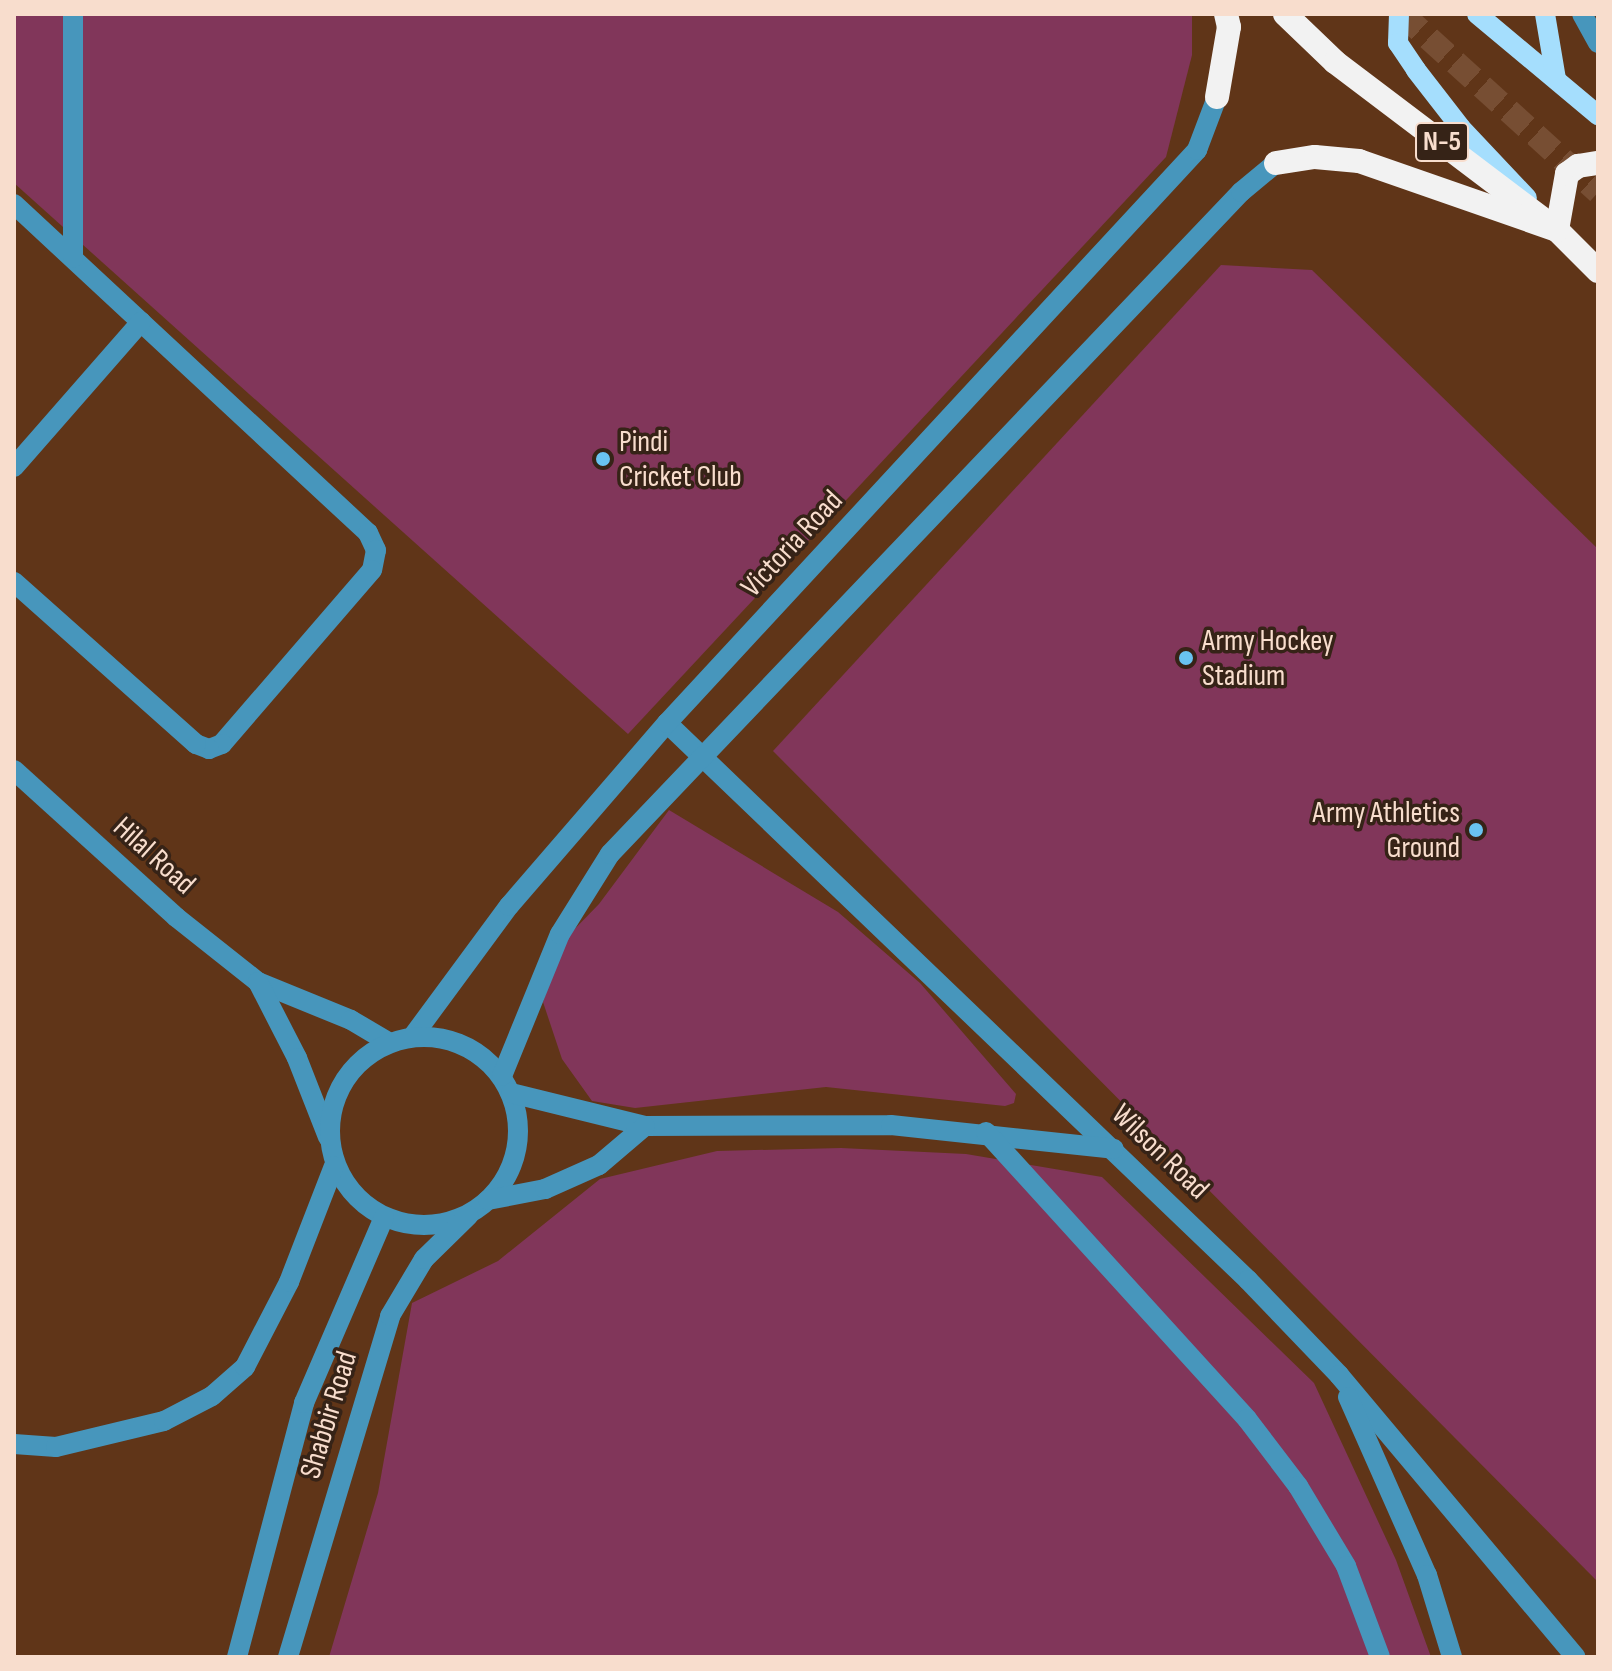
<!DOCTYPE html>
<style>
body{margin:0}
#map{position:relative;width:1612px;height:1671px;overflow:hidden;background:#603518;font-family:"Sofia Sans Condensed",sans-serif}
div>[style]{position:absolute}
.green>*{inset:0;background:#81365a}
.highway-tunnel>*{height:24px;margin-top:-12px;transform-origin:0;background:repeating-linear-gradient(90deg,#774e33 0 24px,transparent 0 36px)}
.minor>*{height:20px;margin:-10px;padding:0 10px;transform-origin:10px;border-radius:10px;background:#4796bc}
.minor>.ring{margin:-10px;padding:0;box-sizing:content-box;background:none;border:20px solid #4796bc;border-radius:50%}
.major>*{height:20px;margin:-10px;padding:0 10px;transform-origin:10px;border-radius:10px;background:#a5defd}
.highway>*{height:24px;margin:-12px;padding:0 12px;transform-origin:12px;border-radius:12px;background:#f2f2f2}
.dots>*{width:22px;height:22px;translate:-50% -50%;box-sizing:border-box;border:4px solid #362317;border-radius:50%}
span{translate:-50% -50%;white-space:nowrap;text-align:center;line-height:1.15;-webkit-text-stroke:7px #362317;paint-order:stroke}
.shield-label span{padding:2px 6px;background:#362317;border:2px solid;border-radius:6px;-webkit-text-stroke-width:0}
.shield-label{font-size:28px;color:#f8ddcd;font-weight:700}
.poi-label{font-size:30px;color:#f8ddcd}
.left{translate:0 -50%;text-align:left}
.right{translate:-100% -50%;text-align:right}
.street-label{font-size:30px;color:#f8ddcd}
.frame{position:absolute;inset:0;border:16px solid #f8ddcd;pointer-events:none}
</style>
<div id="map">
<div class="green">
<i style="clip-path:polygon(14px 14px,1192px 14px,1192px 55px,1166px 157px,628px 734px,14px 183px)"></i>
<i style="clip-path:polygon(1221px 265px,1312px 270px,1598px 549px,1598px 1582px,773px 751px)"></i>
<i style="clip-path:polygon(669px 810px,838px 912px,920px 983px,1016px 1094px,1014px 1103px,1005px 1106px,826px 1087px,635px 1108px,592px 1101px,562px 1059px,543px 1002px,563px 941px,599px 904px)"></i>
<i style="clip-path:polygon(841px 1148px,966px 1154px,1102px 1177px,1314px 1383px,1396px 1560px,1431px 1657px,329px 1657px,378px 1493px,412px 1303px,498px 1261px,600px 1179px,717px 1151px)"></i>
</div>
<div class="highway-tunnel">
<i style="left:1402px;top:14px;width:265px;rotate:42.2deg"></i>
</div>
<div class="minor">
<i style="left:1582px;top:14px;width:33px;rotate:61deg"></i>
<i style="left:14px;top:204px;width:483px;rotate:42.9deg"></i>
<i style="left:368px;top:533px;width:19px;rotate:65deg"></i>
<i style="left:376px;top:550px;width:20px;rotate:101deg"></i>
<i style="left:372px;top:570px;width:230px;rotate:130.8deg"></i>
<i style="left:222px;top:744px;width:14px;rotate:159deg"></i>
<i style="left:209px;top:749px;width:14px;rotate:-159deg"></i>
<i style="left:196px;top:744px;width:244px;rotate:-138.3deg"></i>
<i style="left:73px;top:258px;width:244px;rotate:-90deg"></i>
<i style="left:14px;top:467px;width:193px;rotate:-48.8deg"></i>
<i style="left:667px;top:723px;width:805px;rotate:43.79deg"></i>
<i style="left:1248px;top:1280px;width:132px;rotate:46.2deg"></i>
<i style="left:1339px;top:1375px;width:368px;rotate:50deg"></i>
<i style="left:14px;top:770px;width:219px;rotate:42.2deg"></i>
<i style="left:176px;top:917px;width:105px;rotate:38.4deg"></i>
<i style="left:258px;top:982px;width:100px;rotate:22.2deg"></i>
<i style="left:351px;top:1020px;width:43px;rotate:30.7deg"></i>
<i style="left:258px;top:982px;width:85px;rotate:62.8deg"></i>
<i style="left:297px;top:1058px;width:85px;rotate:68.6deg"></i>
<i style="left:413px;top:1036px;width:162px;rotate:-53.6deg"></i>
<i style="left:509px;top:906px;width:242px;rotate:-49.2deg"></i>
<i style="left:667px;top:723px;width:781px;rotate:-47.23deg"></i>
<i style="left:1197px;top:150px;width:57px;rotate:-69.3deg"></i>
<i class="ring" style="left:330px;top:1037px;width:168px;height:168px"></i>
<i style="left:502px;top:1076px;width:153px;rotate:-67.8deg"></i>
<i style="left:560px;top:934px;width:94px;rotate:-58deg"></i>
<i style="left:610px;top:854px;width:915px;rotate:-46.37deg"></i>
<i style="left:1241px;top:192px;width:45px;rotate:-39.6deg"></i>
<i style="left:511px;top:1093px;width:138px;rotate:13.8deg"></i>
<i style="left:645px;top:1126px;width:246px;rotate:-0.2deg"></i>
<i style="left:891px;top:1125px;width:224px;rotate:6.1deg"></i>
<i style="left:986px;top:1132px;width:388px;rotate:47.7deg"></i>
<i style="left:1247px;top:1419px;width:84px;rotate:52.7deg"></i>
<i style="left:1298px;top:1486px;width:93px;rotate:59deg"></i>
<i style="left:1346px;top:1566px;width:97px;rotate:69.5deg"></i>
<i style="left:488px;top:1200px;width:58px;rotate:-10.9deg"></i>
<i style="left:545px;top:1189px;width:59px;rotate:-24deg"></i>
<i style="left:599px;top:1165px;width:60px;rotate:-40.3deg"></i>
<i style="left:1348px;top:1397px;width:195px;rotate:66.1deg"></i>
<i style="left:1427px;top:1575px;width:86px;rotate:73deg"></i>
<i style="left:14px;top:1444px;width:42px;rotate:4.1deg"></i>
<i style="left:56px;top:1447px;width:111px;rotate:-13.5deg"></i>
<i style="left:164px;top:1421px;width:54px;rotate:-27.5deg"></i>
<i style="left:212px;top:1396px;width:44px;rotate:-41.3deg"></i>
<i style="left:245px;top:1367px;width:96px;rotate:-62.6deg"></i>
<i style="left:289px;top:1282px;width:124px;rotate:-68.8deg"></i>
<i style="left:237px;top:1657px;width:263px;rotate:-75.2deg"></i>
<i style="left:304px;top:1403px;width:202px;rotate:-66.7deg"></i>
<i style="left:288px;top:1657px;width:356px;rotate:-73.3deg"></i>
<i style="left:390px;top:1316px;width:66px;rotate:-59.2deg"></i>
<i style="left:424px;top:1259px;width:62px;rotate:-44.3deg"></i>
</div>
<div class="major">
<i style="left:1399px;top:14px;width:29px;rotate:92deg"></i>
<i style="left:1398px;top:43px;width:32px;rotate:56deg"></i>
<i style="left:1416px;top:70px;width:73px;rotate:52.2deg"></i>
<i style="left:1461px;top:128px;width:96px;rotate:46.7deg"></i>
<i style="left:1477px;top:14px;width:158px;rotate:39.9deg"></i>
<i style="left:1545px;top:14px;width:66px;rotate:80.4deg"></i>
</div>
<div class="highway">
<i style="left:1285px;top:14px;width:69px;rotate:43.8deg"></i>
<i style="left:1335px;top:62px;width:278px;rotate:37.1deg"></i>
<i style="left:1557px;top:230px;width:58px;rotate:45deg"></i>
<i style="left:1217px;top:97px;width:71px;rotate:-80.3deg"></i>
<i style="left:1229px;top:27px;width:13px;rotate:-103deg"></i>
<i style="left:1276px;top:163px;width:39px;rotate:-9deg"></i>
<i style="left:1315px;top:157px;width:44px;rotate:5.2deg"></i>
<i style="left:1359px;top:161px;width:210px;rotate:19.2deg"></i>
<i style="left:1557px;top:230px;width:57px;rotate:-79.9deg"></i>
<i style="left:1567px;top:174px;width:14px;rotate:-36deg"></i>
<i style="left:1578px;top:166px;width:20px;rotate:-9deg"></i>
</div>
<div class="dots">
<i style="left:603px;top:459px;background:#69c3f1"></i>
<i style="left:1186px;top:658px;background:#69c3f1"></i>
<i style="left:1476px;top:830px;background:#69c3f1"></i>
</div>
<div class="shield-label">
<span style="left:1442px;top:142px">N-5</span>
</div>
<div class="poi-label">
<span class="left" style="left:619px;top:459px">Pindi<br>Cricket Club</span>
<span class="left" style="left:1202px;top:658px">Army Hockey<br>Stadium</span>
<span class="right" style="left:1460px;top:830px">Army Athletics<br>Ground</span>
</div>
<div class="street-label">
<span style="left:792px;top:544px;rotate:-47deg">Victoria Road</span>
<span style="left:154px;top:856px;rotate:42deg">Hilal Road</span>
<span style="left:1160px;top:1152px;rotate:44deg">Wilson Road</span>
<span style="left:329px;top:1415px;rotate:-73deg">Shabbir Road</span>
</div>
<div class="frame"></div>
</div>
